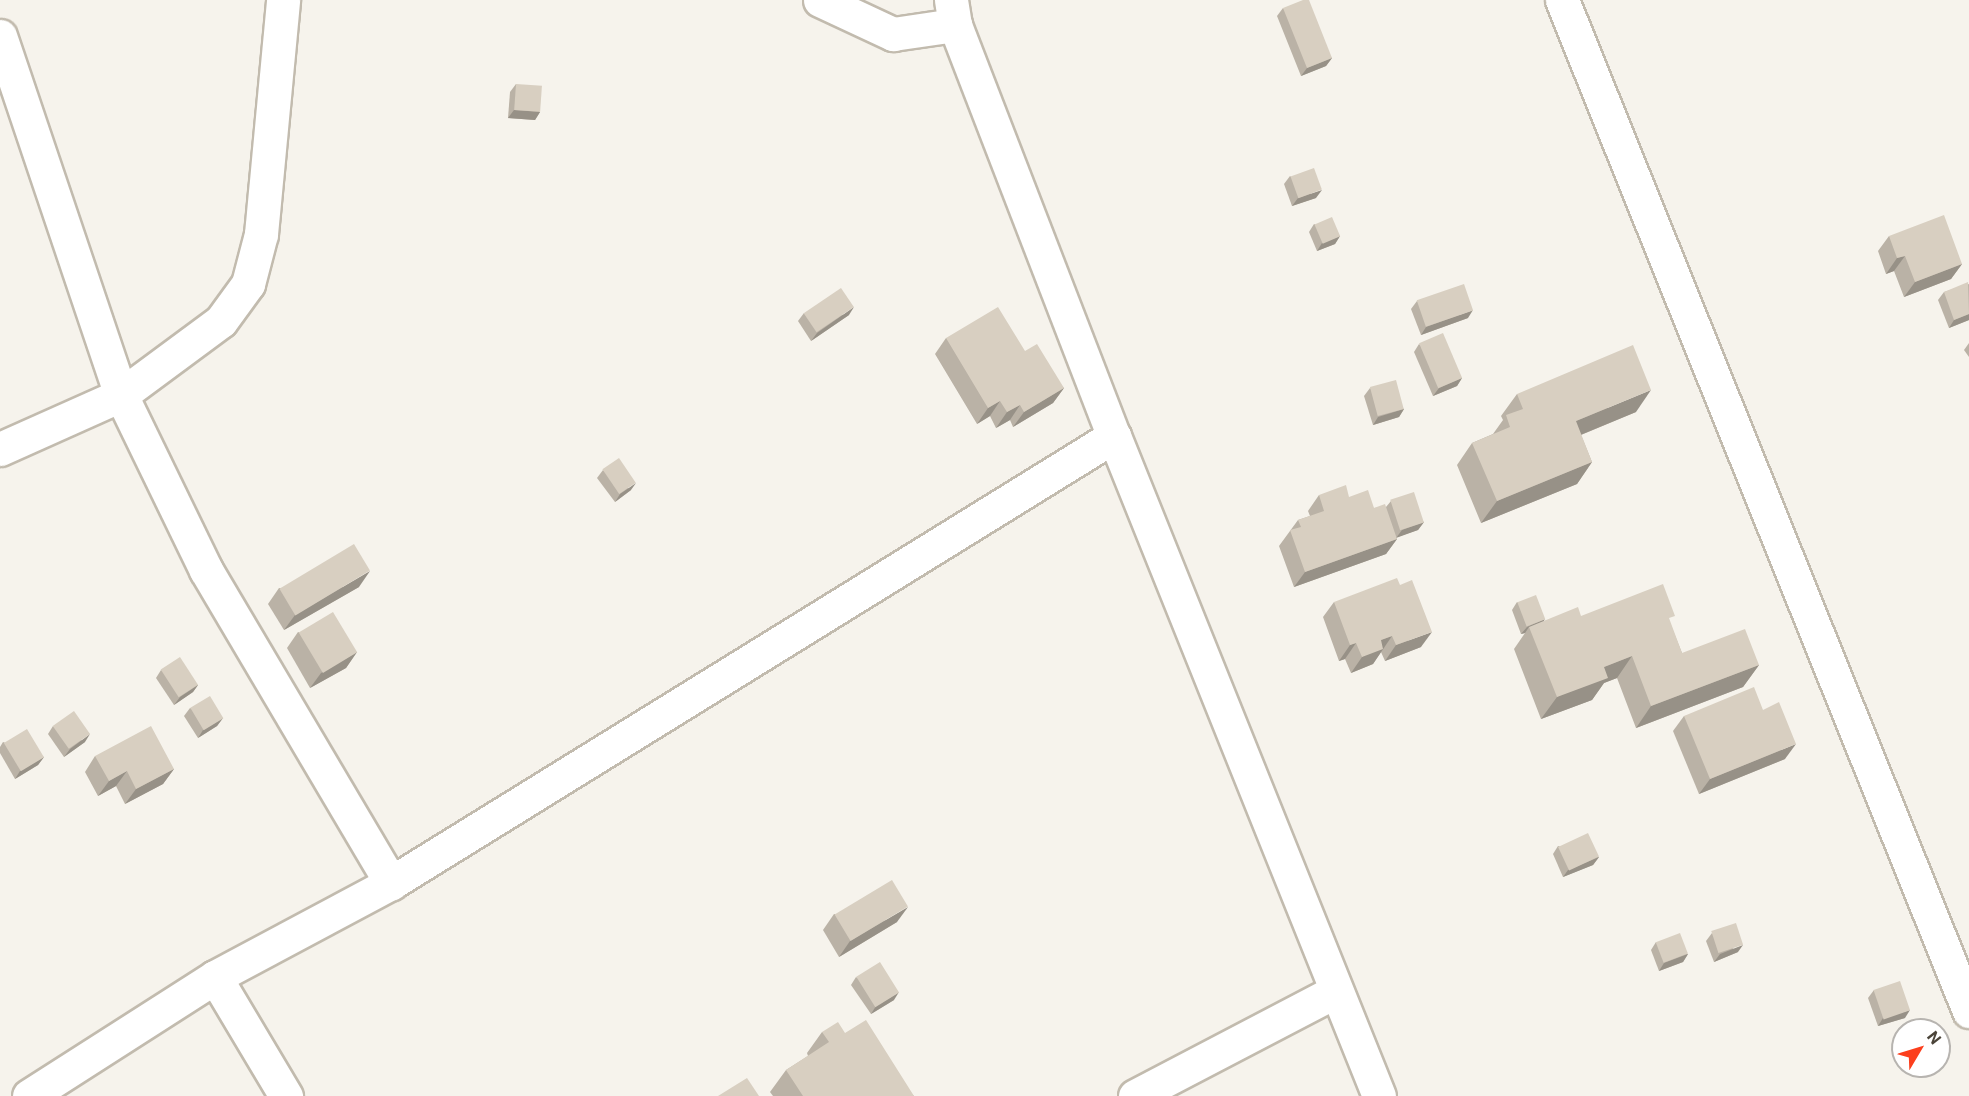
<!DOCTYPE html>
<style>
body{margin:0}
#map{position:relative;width:1969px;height:1096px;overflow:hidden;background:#f6f3ec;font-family:Roboto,sans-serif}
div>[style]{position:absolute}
.roads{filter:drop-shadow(2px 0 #c2bbae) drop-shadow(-2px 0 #c2bbae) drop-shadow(0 2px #c2bbae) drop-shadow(0 -2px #c2bbae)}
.minor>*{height:33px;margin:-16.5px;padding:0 16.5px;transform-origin:16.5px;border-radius:16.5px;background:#fff}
.wall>*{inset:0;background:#bab2a6}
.shaded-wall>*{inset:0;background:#979187}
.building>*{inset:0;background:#d8cfc1;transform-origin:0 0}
span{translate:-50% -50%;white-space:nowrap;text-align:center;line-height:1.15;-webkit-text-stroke:6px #fff;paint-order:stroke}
.north{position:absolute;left:1891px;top:1018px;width:60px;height:60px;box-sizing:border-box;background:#fff;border:2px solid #b7b4b0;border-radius:50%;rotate:52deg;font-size:16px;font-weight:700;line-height:24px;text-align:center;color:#4b4439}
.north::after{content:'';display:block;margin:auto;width:21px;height:27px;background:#fc3f1d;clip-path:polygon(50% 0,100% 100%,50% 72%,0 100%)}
</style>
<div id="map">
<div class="roads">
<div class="minor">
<i style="left:820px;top:0;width:81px;rotate:25deg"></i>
<i style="left:893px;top:34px;width:63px;rotate:-8.3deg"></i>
<i style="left:951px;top:0;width:25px;rotate:81deg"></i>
<i style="left:955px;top:25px;width:441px;rotate:68.9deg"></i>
<i style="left:1114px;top:436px;width:711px;rotate:68.12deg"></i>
<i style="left:1562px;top:0;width:1090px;rotate:68.07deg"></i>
<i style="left:0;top:36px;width:379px;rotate:71.4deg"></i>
<i style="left:121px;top:395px;width:195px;rotate:64.1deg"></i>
<i style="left:206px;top:570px;width:364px;rotate:59.4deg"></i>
<i style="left:0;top:449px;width:133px;rotate:-24.1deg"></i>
<i style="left:121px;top:395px;width:124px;rotate:-36.5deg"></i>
<i style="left:221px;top:321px;width:46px;rotate:-53.9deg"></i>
<i style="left:248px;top:284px;width:52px;rotate:-75.4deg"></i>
<i style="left:261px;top:234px;width:235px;rotate:-84.6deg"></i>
<i style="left:215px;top:977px;width:139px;rotate:59.2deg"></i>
<i style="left:29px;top:1096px;width:221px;rotate:-32.6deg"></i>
<i style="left:215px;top:977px;width:200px;rotate:-28.1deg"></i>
<i style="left:391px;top:883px;width:850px;rotate:-31.73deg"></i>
<i style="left:1135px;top:1096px;width:227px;rotate:-27.6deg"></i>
</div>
</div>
<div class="wall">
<i style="clip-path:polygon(1283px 8px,1332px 58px,1326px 66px,1301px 76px,1277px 16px)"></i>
<i style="clip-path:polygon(516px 84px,540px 112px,535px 120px,508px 118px,510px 92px)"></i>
<i style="clip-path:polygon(1290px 176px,1316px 198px,1292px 206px,1284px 184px)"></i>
<i style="clip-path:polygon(1314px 224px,1340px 236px,1335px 244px,1317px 251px,1309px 232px)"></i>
<i style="clip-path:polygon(1889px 236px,1962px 264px,1951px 279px,1904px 297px,1894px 271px,1886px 274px,1878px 251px)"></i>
<i style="clip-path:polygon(1969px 284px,1969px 320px,1949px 328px,1938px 300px,1944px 292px)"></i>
<i style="clip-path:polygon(1417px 301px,1468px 318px,1421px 335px,1411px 309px)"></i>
<i style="clip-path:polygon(804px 313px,849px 315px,811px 341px,798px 321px)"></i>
<i style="clip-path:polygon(946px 338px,1025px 351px,1064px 388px,1053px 403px,1013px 427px,1010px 420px,996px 428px,990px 416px,977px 424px,935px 354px)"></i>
<i style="clip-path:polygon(1969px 343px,1969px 357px,1964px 350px)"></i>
<i style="clip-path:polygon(1419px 344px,1462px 378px,1457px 386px,1433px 396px,1414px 352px)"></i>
<i style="clip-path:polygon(1370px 388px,1404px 409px,1399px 417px,1373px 425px,1364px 396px)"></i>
<i style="clip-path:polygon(1517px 394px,1636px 412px,1581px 435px,1592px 462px,1577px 484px,1481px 523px,1457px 465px,1472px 443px,1493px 434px,1503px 420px,1501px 416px)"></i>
<i style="clip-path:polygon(603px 470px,631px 490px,615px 502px,597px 478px)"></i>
<i style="clip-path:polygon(1319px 495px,1349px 497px,1374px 508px,1386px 507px,1391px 501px,1424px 522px,1418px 530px,1397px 537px,1397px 539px,1386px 554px,1294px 587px,1279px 546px,1298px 520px,1310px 516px,1308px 511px)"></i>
<i style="clip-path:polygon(359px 587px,284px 630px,268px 604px,279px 588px)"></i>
<i style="clip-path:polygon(1334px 602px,1421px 647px,1385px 661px,1381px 652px,1373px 664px,1351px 673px,1345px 659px,1339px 661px,1323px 617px)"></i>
<i style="clip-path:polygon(1517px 602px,1544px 621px,1581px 616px,1670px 623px,1682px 653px,1759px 665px,1743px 687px,1636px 728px,1617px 678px,1604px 683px,1592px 700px,1541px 719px,1514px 649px,1525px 633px,1521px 634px,1512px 610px)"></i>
<i style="clip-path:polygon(298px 632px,357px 652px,346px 668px,310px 688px,287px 648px)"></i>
<i style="clip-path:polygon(161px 670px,198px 685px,193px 692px,174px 705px,156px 678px)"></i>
<i style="clip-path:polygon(190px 708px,223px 718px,217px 726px,198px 738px,184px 716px)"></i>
<i style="clip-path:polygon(1763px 710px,1785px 759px,1699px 794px,1673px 731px,1684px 716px)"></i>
<i style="clip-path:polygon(53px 726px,85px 742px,64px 757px,48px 734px)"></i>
<i style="clip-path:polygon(3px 742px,44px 757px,38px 765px,15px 779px,0 753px,0 747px)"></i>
<i style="clip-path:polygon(95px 756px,174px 769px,163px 784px,125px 804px,116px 786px,98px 796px,85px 772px)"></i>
<i style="clip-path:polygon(1558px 846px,1599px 857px,1593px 865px,1563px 877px,1553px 854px)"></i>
<i style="clip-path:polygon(834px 914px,897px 922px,839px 957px,823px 930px)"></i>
<i style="clip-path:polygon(1712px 933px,1738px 952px,1714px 962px,1706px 941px)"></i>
<i style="clip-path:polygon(1656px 942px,1688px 954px,1683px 962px,1659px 971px,1651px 950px)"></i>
<i style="clip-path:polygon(856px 977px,894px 1000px,871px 1014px,851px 985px)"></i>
<i style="clip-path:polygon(1874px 990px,1905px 1018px,1878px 1026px,1868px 998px)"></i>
<i style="clip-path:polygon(822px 1032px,845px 1033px,914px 1096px,773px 1096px,770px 1092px,786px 1070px,808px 1056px,807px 1053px)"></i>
</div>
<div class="shaded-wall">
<i style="clip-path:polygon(1332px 58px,1326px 66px,1301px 76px,1307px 68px)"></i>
<i style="clip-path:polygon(514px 110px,540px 112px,535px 120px,508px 118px)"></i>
<i style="clip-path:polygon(1322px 190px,1316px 198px,1292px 206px,1298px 198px)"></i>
<i style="clip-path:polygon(1340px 236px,1335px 244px,1317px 251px,1322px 243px)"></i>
<i style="clip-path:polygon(1905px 256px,1894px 271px,1886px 274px,1897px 258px)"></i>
<i style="clip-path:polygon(1962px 264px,1951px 279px,1904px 297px,1915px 282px)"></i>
<i style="clip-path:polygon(854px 307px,849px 315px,811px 341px,817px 333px)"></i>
<i style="clip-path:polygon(1473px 310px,1468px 318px,1421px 335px,1426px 327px)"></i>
<i style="clip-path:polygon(1969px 314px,1969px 320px,1949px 328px,1954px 320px)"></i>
<i style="clip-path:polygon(1462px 378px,1457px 386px,1433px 396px,1439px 388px)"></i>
<i style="clip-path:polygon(1064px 388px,1053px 403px,1013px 427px,1024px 412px)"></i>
<i style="clip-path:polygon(1651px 390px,1636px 412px,1561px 443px,1576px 421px)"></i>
<i style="clip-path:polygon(1000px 401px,990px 416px,977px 424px,988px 408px)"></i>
<i style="clip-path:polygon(1020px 405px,1010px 420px,996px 428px,1007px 412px)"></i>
<i style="clip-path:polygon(1404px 409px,1399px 417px,1373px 425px,1378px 417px)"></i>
<i style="clip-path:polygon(1592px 462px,1577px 484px,1481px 523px,1497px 501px)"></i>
<i style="clip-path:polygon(636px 483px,631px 490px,615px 502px,620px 494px)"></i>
<i style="clip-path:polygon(1424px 522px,1418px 530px,1396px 538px,1402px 530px)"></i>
<i style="clip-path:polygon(1397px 539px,1386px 554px,1294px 587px,1305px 572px)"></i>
<i style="clip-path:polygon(370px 571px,359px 587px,284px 630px,295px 615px)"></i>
<i style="clip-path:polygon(1545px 619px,1540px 627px,1529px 627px,1525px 633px,1521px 634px,1527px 627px)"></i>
<i style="clip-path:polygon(1432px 632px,1421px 647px,1385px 661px,1396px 645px)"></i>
<i style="clip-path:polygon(1392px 636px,1373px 664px,1351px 673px,1362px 657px,1381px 640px)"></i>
<i style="clip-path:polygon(1356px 643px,1345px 659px,1339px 661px,1350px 645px)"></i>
<i style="clip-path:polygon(357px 652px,346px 668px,310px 688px,321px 673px)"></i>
<i style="clip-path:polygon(1632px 656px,1617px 678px,1604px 683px,1592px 700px,1541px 719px,1557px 697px,1604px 667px)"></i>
<i style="clip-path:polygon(1759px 665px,1743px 687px,1636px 728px,1651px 706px)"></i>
<i style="clip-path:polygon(198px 685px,193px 692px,174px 705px,180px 697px)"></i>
<i style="clip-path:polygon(223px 718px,217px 726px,198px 738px,203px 730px)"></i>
<i style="clip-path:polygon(90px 734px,85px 742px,64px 757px,70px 749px)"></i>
<i style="clip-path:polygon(1796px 744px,1785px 759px,1699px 794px,1710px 779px)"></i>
<i style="clip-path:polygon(44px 757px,38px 765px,15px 779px,20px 771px)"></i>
<i style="clip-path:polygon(174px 769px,163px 784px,125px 804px,136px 789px)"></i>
<i style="clip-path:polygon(127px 771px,116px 786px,98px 796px,109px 781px)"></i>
<i style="clip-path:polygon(1599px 857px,1593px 865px,1563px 877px,1568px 870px)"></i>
<i style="clip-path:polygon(908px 907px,897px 922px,839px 957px,850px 941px)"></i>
<i style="clip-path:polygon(1743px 945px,1738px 952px,1714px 962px,1720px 954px)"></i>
<i style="clip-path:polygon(1688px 954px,1683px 962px,1659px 971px,1664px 963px)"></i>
<i style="clip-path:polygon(899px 992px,894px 1000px,871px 1014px,876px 1006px)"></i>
<i style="clip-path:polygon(1910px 1010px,1905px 1018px,1878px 1026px,1883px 1018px)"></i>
</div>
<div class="building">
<i style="clip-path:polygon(1303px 0,1309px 0,1332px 58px,1307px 68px,1283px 8px)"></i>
<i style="left:516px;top:84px;width:26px;height:26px;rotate:4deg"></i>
<i style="left:1314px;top:168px;width:23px;height:25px;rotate:70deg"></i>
<i style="clip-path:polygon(1944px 215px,1962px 264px,1915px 282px,1905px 256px,1897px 258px,1889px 236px)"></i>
<i style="left:1332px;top:217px;width:21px;height:19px;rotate:67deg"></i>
<i style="clip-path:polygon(1968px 282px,1969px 314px,1954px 320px,1944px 292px)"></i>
<i style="left:1464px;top:284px;width:28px;height:50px;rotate:71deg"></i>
<i style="left:841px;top:288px;width:23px;height:45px;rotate:56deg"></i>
<i style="clip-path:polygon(998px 307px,1025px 351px,1037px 344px,1064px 388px,1024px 412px,1020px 405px,1007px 412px,1000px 401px,988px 408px,946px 338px)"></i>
<i style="left:1443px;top:333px;width:49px;height:26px;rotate:67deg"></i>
<i style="clip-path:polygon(1633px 345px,1651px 390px,1576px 421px,1592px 462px,1497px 501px,1472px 443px,1510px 427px,1506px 415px,1523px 409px,1517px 394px)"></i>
<i style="left:1396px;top:380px;width:30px;height:27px;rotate:75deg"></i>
<i style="left:619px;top:458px;width:30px;height:20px;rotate:56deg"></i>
<i style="clip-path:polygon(1346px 485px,1349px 497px,1368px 490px,1374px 508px,1385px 504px,1397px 539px,1305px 572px,1290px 530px,1301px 527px,1298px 520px,1324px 511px,1319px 495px)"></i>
<i style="left:1414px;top:492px;width:32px;height:25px;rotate:72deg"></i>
<i style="left:354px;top:544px;width:31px;height:87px;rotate:59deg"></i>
<i style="clip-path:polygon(1397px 578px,1400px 585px,1412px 580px,1432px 632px,1396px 645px,1392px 636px,1381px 640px,1383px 649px,1362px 657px,1356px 643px,1350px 645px,1334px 602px)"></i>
<i style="clip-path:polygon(1663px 584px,1675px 616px,1669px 618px,1682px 653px,1745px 629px,1759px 665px,1651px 706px,1632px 656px,1604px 667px,1608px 678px,1557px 697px,1529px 627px,1578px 607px,1581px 616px)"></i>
<i style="left:1536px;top:595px;width:26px;height:20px;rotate:69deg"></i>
<i style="left:333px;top:612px;width:47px;height:40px;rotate:59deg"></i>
<i style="left:180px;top:657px;width:33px;height:23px;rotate:57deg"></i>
<i style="clip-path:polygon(1754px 687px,1763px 710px,1779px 702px,1796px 744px,1710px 779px,1684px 716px)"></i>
<i style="left:210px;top:696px;width:26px;height:23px;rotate:59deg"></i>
<i style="left:74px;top:711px;width:28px;height:26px;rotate:55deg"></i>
<i style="clip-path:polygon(151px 726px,174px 769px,136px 789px,127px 771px,109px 781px,95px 756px)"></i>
<i style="left:27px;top:729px;width:33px;height:27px;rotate:59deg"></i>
<i style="left:1588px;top:833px;width:26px;height:33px;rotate:65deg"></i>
<i style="left:892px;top:880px;width:31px;height:67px;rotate:59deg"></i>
<i style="left:1736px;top:923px;width:23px;height:26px;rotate:72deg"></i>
<i style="left:1680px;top:933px;width:22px;height:26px;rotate:69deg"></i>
<i style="left:880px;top:962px;width:36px;height:28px;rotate:58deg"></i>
<i style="left:1900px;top:981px;width:31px;height:28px;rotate:71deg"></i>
<i style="clip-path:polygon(866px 1020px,914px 1096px,803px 1096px,786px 1070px,829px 1042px,822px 1032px,838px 1022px,845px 1033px)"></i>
<i style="clip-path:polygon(747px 1078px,759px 1096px,718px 1096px)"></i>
</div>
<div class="north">N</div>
</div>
